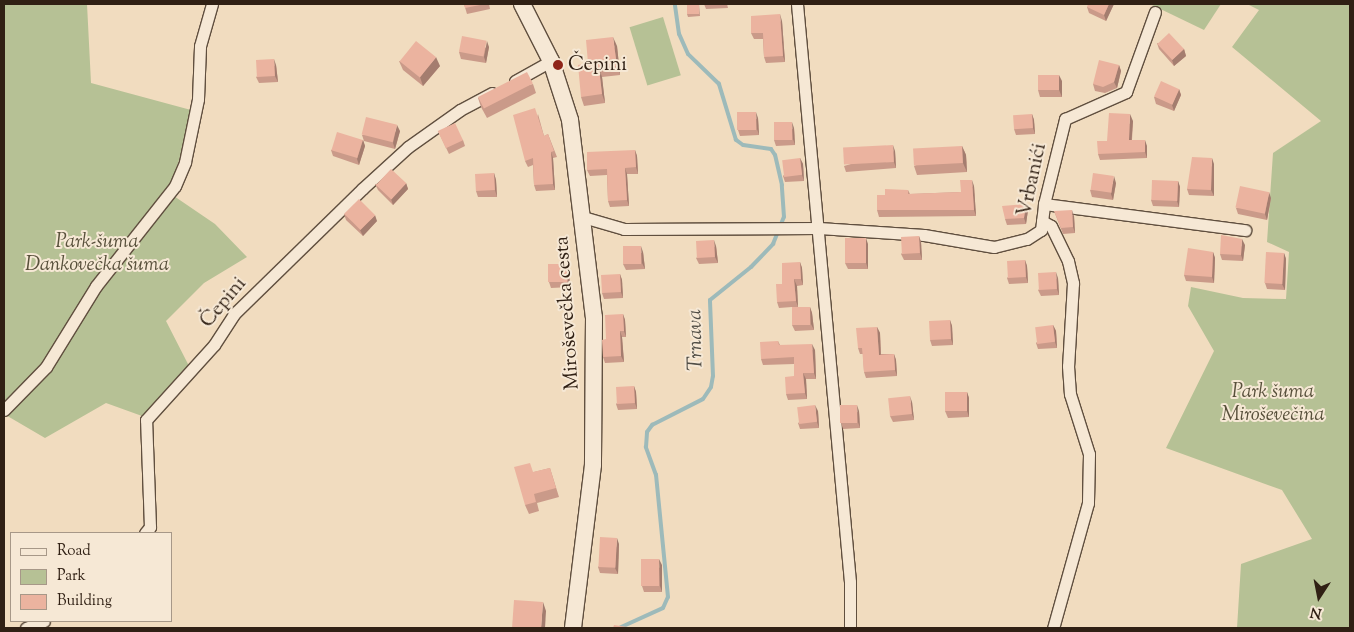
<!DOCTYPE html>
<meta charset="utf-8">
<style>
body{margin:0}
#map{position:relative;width:1354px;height:632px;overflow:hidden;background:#f1dcbf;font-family:"Sorts Mill Goudy",serif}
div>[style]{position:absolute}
.green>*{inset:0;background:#b6c195;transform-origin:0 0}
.stream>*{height:4px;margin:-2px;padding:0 2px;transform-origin:2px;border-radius:2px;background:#9dbaba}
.roads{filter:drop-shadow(1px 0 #604f3f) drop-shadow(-1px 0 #604f3f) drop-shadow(0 1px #604f3f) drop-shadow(0 -1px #604f3f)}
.street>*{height:11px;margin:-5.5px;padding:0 5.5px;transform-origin:5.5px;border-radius:5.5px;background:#f6e8d5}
.secondary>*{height:16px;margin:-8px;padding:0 8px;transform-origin:8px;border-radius:8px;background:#f6e8d5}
.wall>*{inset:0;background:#ca9a89}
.shaded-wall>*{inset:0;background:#a47d6f}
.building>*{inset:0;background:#ebb39f;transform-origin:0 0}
.dots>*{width:14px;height:14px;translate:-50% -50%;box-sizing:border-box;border:2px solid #f6e8d5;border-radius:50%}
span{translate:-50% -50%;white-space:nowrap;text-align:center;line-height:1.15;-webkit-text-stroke:4px #f6e8d5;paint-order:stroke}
.poi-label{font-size:20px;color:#302014}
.left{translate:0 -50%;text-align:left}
.street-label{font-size:20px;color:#302014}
.park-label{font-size:20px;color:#58503b;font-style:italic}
.water-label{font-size:21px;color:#514e46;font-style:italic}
.frame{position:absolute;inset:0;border:5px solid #302014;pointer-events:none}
.legend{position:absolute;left:10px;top:532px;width:162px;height:90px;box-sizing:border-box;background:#f6e8d5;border:1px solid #a79888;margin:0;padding:6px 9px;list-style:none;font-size:15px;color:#302014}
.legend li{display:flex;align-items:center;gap:10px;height:25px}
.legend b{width:25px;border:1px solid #a79888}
.north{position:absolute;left:1294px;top:572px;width:50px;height:50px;-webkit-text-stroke:4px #f6e8d5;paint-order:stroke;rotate:191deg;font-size:14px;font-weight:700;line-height:20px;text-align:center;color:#302014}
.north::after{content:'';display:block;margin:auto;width:18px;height:22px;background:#302014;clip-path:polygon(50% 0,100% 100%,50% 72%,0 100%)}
</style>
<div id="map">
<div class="green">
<i style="clip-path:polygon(4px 4px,87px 4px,91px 83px,191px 110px,184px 146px,168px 192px,215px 224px,247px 257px,204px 283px,166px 321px,189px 366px,142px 416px,106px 403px,45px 438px,4px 414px)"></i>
<i style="clip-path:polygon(1150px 4px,1221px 4px,1204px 30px)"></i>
<i style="clip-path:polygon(1247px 4px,1350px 4px,1350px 628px,1237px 628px,1241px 564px,1312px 539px,1282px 490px,1166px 448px,1214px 351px,1188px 306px,1191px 287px,1243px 298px,1286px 299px,1289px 252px,1267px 242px,1273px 153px,1321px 121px,1232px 47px,1259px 10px)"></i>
<i style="left:663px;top:17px;width:61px;height:35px;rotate:73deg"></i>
</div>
<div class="stream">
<i style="left:619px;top:628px;width:48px;rotate:-24.4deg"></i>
<i style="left:663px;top:608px;width:12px;rotate:-66deg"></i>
<i style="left:668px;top:597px;width:123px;rotate:-95.6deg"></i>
<i style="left:656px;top:475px;width:30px;rotate:-110deg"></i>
<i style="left:646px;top:447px;width:15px;rotate:-86deg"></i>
<i style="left:647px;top:432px;width:9px;rotate:-54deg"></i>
<i style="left:652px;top:425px;width:57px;rotate:-27deg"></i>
<i style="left:703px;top:399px;width:14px;rotate:-56deg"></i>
<i style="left:711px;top:387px;width:11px;rotate:-80deg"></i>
<i style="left:713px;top:376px;width:76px;rotate:-92.3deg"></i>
<i style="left:710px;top:300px;width:53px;rotate:-38.8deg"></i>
<i style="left:751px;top:267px;width:32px;rotate:-46deg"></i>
<i style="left:773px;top:244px;width:29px;rotate:-68deg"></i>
<i style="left:784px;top:217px;width:32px;rotate:-94deg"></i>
<i style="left:782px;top:185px;width:31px;rotate:-103deg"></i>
<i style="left:775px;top:155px;width:7px;rotate:-124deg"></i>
<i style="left:771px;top:149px;width:28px;rotate:-172deg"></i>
<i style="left:743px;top:145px;width:9px;rotate:-144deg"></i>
<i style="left:736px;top:140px;width:59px;rotate:-106.9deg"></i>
<i style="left:719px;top:84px;width:43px;rotate:-135.9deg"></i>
<i style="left:688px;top:54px;width:22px;rotate:-114deg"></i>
<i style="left:679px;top:34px;width:30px;rotate:-98deg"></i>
</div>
<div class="roads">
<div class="street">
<i style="left:797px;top:4px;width:580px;rotate:84.76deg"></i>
<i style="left:850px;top:582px;width:46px;rotate:90deg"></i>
<i style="left:515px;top:81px;width:41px;rotate:-29.1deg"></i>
<i style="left:1044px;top:204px;width:203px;rotate:7.4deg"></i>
<i style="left:583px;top:217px;width:43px;rotate:16.3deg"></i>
<i style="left:624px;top:229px;width:195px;rotate:-0.3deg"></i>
<i style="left:819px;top:228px;width:105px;rotate:3.8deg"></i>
<i style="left:924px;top:235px;width:71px;rotate:9.7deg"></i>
<i style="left:994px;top:247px;width:34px;rotate:-14deg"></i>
<i style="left:1027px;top:239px;width:17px;rotate:-33deg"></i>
<i style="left:1041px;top:230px;width:26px;rotate:-83deg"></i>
<i style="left:1044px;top:204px;width:88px;rotate:-76.1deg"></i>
<i style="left:1065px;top:119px;width:67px;rotate:-23.9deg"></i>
<i style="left:1126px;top:92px;width:85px;rotate:-70.1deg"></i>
<i style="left:1042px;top:221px;width:10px;rotate:29deg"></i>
<i style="left:1051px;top:226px;width:39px;rotate:64deg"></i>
<i style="left:1068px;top:261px;width:23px;rotate:77deg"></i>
<i style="left:1073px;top:283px;width:83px;rotate:93.4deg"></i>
<i style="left:1068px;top:366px;width:28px;rotate:86deg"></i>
<i style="left:1070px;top:394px;width:63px;rotate:72.4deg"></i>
<i style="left:1089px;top:454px;width:49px;rotate:91.2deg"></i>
<i style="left:1088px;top:503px;width:130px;rotate:105.6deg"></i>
<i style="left:4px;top:410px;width:60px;rotate:-45.7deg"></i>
<i style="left:46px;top:367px;width:95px;rotate:-58.3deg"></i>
<i style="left:96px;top:286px;width:127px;rotate:-51.7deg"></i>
<i style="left:175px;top:186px;width:26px;rotate:-67deg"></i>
<i style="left:185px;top:162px;width:64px;rotate:-78.3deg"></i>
<i style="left:198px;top:99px;width:53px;rotate:-87.8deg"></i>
<i style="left:200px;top:46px;width:44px;rotate:-74.1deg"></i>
<i style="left:145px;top:533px;width:8px;rotate:-50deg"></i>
<i style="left:150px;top:527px;width:107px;rotate:-92.1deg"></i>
<i style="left:146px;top:420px;width:101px;rotate:-47.8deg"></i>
<i style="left:214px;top:345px;width:37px;rotate:-57deg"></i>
<i style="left:234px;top:314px;width:179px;rotate:-44.3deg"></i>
<i style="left:362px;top:189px;width:62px;rotate:-42.4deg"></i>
<i style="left:408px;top:147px;width:64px;rotate:-35.4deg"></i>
<i style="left:460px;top:110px;width:36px;rotate:-28deg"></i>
<i style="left:26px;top:628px;width:19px;rotate:-21deg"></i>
</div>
<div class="secondary">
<i style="left:522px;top:4px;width:64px;rotate:63deg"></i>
<i style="left:551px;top:61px;width:62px;rotate:72.1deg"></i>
<i style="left:570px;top:120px;width:198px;rotate:83.1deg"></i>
<i style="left:594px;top:317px;width:148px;rotate:90.4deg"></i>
<i style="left:593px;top:465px;width:164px;rotate:97deg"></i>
</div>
</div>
<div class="wall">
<i style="clip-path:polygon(464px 4px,489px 4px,490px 9px,467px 14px)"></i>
<i style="clip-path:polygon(687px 4px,699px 4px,700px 16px,688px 17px,687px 14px)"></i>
<i style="clip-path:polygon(704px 4px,727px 4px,728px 8px,706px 9px)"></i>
<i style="clip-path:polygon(1114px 4px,1106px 21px,1089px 13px,1087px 7px)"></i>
<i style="clip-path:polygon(782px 21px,785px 62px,766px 63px,764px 57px,763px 39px,754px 39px,751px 33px)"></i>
<i style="clip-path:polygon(1157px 43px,1184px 49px,1186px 56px,1174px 66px,1159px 49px)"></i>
<i style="clip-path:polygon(617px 46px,620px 75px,602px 77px,605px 103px,584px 106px,581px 97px,588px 63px)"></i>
<i style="clip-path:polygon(489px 47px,486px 63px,461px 59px,459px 52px)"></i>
<i style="clip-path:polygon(399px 61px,440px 66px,423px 86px,403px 70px)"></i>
<i style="clip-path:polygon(276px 65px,278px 82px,259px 83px,256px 77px)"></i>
<i style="clip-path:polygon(1119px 65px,1121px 71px,1117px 88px,1105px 93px,1095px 91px,1093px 84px)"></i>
<i style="clip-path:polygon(1062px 81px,1062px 97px,1040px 97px,1038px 90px)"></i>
<i style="clip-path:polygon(533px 84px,536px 93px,487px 118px,481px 107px,478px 98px)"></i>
<i style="clip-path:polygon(1179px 89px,1181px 95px,1174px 111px,1156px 104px,1154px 97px)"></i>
<i style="clip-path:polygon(538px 114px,544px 136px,548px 134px,557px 157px,553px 158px,555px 190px,536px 191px,534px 185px,533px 165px,528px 167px,525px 161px)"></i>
<i style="clip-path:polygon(1032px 114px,1034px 120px,1035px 134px,1016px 135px,1014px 129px)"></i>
<i style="clip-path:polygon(758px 118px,759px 135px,740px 136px,738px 130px)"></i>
<i style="clip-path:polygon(1133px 121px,1132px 140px,1147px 146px,1147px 158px,1100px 160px,1098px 154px,1107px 141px)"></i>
<i style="clip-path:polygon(794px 128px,795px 145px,776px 146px,774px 140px)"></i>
<i style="clip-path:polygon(400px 131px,395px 149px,364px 141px,362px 135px)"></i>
<i style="clip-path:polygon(438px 131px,463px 140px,465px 146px,449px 154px)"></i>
<i style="clip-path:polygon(363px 140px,365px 146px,359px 165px,333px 156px,331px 150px)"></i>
<i style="clip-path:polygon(962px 146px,966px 155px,967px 172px,917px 175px,914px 166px)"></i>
<i style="clip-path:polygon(635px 150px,637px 156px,638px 174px,627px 174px,629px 206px,610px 207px,608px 201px,607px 175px,590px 176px,587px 170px)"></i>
<i style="clip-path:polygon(895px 151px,896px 168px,846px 172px,844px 166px)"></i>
<i style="clip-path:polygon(800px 158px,803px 164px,804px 181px,785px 182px,783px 176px)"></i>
<i style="clip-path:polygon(1214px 164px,1214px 196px,1189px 195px,1187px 189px)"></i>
<i style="clip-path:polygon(494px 173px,496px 180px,497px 197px,478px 197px,476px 191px)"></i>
<i style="clip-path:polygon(1178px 181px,1180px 187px,1179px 207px,1153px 206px,1151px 200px)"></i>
<i style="clip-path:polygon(406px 183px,408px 189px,393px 205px,378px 190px,375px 184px)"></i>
<i style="clip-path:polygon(1116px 183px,1113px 200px,1092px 197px,1090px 190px)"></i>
<i style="clip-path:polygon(974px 186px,976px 216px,879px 217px,877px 210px,885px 195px,908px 190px,910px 194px,961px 192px)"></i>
<i style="clip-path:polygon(1271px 198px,1267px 220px,1238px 214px,1236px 208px)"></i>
<i style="clip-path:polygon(1026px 204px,1028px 210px,1026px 224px,1007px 225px,1005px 219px)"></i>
<i style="clip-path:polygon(1054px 211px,1074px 216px,1075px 233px,1063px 234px)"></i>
<i style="clip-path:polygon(344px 214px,377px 221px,363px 236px,346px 220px)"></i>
<i style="clip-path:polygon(919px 236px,921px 242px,922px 260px,904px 260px,901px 254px)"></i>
<i style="clip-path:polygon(868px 244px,868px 269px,848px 269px,845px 263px)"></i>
<i style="clip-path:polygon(1245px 245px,1243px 261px,1222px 260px,1220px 254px)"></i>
<i style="clip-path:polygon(716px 246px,718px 263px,699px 264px,696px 258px)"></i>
<i style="clip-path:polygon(643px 252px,645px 269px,626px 270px,623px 264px)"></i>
<i style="clip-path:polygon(1213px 252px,1215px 258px,1214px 283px,1186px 281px,1184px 275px)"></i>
<i style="clip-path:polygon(1284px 253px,1286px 259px,1285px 290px,1267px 289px,1265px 283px)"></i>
<i style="clip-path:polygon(1025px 260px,1027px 266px,1028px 283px,1009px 284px,1007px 278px)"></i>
<i style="clip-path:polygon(800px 262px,802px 268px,803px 285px,797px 286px,798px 307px,810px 307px,812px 313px,814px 330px,795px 331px,792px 325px,792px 307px,779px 308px,777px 302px,782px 284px)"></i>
<i style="clip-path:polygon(567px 264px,569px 270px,570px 287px,551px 288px,549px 282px)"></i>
<i style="clip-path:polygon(620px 274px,622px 280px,623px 298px,604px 299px,602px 293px)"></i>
<i style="clip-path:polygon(1058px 278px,1059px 295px,1041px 296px,1038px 290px)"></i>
<i style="clip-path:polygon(623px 314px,625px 320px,626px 337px,622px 337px,624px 362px,605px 363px,603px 357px,606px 339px)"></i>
<i style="clip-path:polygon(950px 320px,952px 326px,953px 345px,932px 346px,930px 340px)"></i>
<i style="clip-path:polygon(1053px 325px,1056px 331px,1057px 348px,1038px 349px,1036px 343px)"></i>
<i style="clip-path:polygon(877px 327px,880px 333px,881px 354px,894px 354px,896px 360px,897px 376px,866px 378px,864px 372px,863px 354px,860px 354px,858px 348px)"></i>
<i style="clip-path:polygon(778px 341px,780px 345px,815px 350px,816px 379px,806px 379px,807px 399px,788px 400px,786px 394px,794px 376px,794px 364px,763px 365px,761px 359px)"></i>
<i style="clip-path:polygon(634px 386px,636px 392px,637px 409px,618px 410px,616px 404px)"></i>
<i style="clip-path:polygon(967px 392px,969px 398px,969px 417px,948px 418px,945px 411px)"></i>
<i style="clip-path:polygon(912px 402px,914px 420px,893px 422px,890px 416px)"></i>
<i style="clip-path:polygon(818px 411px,819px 428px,800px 429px,798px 423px)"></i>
<i style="clip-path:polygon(859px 411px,860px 428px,843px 429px,841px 423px)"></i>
<i style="clip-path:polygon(550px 468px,559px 497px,537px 503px,539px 511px,529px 514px,525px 505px,534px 472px)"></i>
<i style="clip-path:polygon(619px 544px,618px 574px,600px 573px,598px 567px)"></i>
<i style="clip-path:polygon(662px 565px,662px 592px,644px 592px,642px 586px)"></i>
</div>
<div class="shaded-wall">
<i style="clip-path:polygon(1109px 4px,1114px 4px,1106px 21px,1104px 15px)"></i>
<i style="clip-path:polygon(780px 14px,782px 21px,785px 62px,783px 56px)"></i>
<i style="clip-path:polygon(613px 37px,617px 46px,620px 75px,617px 66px)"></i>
<i style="clip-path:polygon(487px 41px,489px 47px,486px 63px,484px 57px)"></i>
<i style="clip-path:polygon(1184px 49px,1186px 56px,1174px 66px,1172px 60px)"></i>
<i style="clip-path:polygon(436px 57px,440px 66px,423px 86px,420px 77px)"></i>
<i style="clip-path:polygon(274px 59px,276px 65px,278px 82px,275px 76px)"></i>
<i style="clip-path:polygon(1119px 65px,1121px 71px,1117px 88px,1114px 82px)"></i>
<i style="clip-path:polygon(599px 68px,602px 77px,605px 103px,602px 94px)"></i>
<i style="clip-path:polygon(1059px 75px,1062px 81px,1062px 97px,1059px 90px)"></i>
<i style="clip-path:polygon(1179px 89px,1181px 95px,1174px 111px,1172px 105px)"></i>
<i style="clip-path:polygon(756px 112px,758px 118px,759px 135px,757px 129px)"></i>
<i style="clip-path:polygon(1032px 114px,1034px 120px,1035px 134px,1033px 128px)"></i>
<i style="clip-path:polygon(1130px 114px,1133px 121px,1131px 147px,1129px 140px)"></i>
<i style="clip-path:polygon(792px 122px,794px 128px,795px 145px,793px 139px)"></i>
<i style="clip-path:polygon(397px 125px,400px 131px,395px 149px,393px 143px)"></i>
<i style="clip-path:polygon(363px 140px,365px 146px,359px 165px,357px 159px)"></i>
<i style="clip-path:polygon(1145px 140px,1147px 146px,1147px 158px,1145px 152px)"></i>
<i style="clip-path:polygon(893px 145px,895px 151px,896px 168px,894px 162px)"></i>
<i style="clip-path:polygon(962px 146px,966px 155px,967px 172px,963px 163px)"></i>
<i style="clip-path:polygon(635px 150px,637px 156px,638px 174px,636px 167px)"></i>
<i style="clip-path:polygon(551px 152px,553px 158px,555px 190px,553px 184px)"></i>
<i style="clip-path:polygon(800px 158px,803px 164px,804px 181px,802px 175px)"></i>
<i style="clip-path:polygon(1212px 158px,1214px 164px,1214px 196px,1211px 190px)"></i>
<i style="clip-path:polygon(625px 168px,627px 174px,629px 206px,627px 200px)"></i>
<i style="clip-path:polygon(494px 173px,496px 180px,497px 197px,495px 190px)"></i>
<i style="clip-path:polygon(1114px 176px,1116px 183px,1113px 200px,1111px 194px)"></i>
<i style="clip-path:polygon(972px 180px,974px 186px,976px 216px,974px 210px)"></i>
<i style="clip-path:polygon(1178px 181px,1180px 187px,1179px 207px,1177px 201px)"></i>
<i style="clip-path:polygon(406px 183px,408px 189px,393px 205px,391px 199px)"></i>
<i style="clip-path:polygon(1269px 192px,1271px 198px,1267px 220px,1265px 214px)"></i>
<i style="clip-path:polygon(1026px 204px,1028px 210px,1026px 224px,1024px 218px)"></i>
<i style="clip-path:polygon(1072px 210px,1074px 216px,1075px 233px,1073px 227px)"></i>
<i style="clip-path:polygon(375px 215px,377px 221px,363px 236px,360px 230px)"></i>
<i style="clip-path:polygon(919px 236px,921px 242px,922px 260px,920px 253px)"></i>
<i style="clip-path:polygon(866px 238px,868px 244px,868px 269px,866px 263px)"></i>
<i style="clip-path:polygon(1242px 239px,1245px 245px,1243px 261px,1241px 255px)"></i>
<i style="clip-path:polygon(714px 240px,716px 246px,718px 263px,715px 257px)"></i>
<i style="clip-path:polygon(641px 246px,643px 252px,645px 269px,642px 263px)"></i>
<i style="clip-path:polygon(1213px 252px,1215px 258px,1214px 283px,1212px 277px)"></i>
<i style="clip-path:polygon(1284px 253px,1286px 259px,1285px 290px,1282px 284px)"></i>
<i style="clip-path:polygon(1025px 260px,1027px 266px,1028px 283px,1026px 277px)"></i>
<i style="clip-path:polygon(800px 262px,802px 268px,803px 285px,801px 279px)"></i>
<i style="clip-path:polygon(567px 264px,569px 270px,570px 287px,568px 281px)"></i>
<i style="clip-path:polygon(1056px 272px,1058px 278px,1059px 295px,1057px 289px)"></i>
<i style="clip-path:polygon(620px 274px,622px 280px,623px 298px,621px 292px)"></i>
<i style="clip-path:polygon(794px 279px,797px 286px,798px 307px,796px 301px)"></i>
<i style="clip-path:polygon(810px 307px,812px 313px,814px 330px,811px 324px)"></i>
<i style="clip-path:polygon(623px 314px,625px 320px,626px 337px,624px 331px)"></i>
<i style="clip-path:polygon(950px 320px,952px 326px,953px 345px,951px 339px)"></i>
<i style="clip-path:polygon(1053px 325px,1056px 331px,1057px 348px,1055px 342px)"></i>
<i style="clip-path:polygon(877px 327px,880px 333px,881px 361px,879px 355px)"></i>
<i style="clip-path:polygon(620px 331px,622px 337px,624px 362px,621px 356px)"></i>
<i style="clip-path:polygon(812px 344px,815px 350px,816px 379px,814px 373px)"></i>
<i style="clip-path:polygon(894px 354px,896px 360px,897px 376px,895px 370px)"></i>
<i style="clip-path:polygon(803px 373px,806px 379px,807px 399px,805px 393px)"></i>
<i style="clip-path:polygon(634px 386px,636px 392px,637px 409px,635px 403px)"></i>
<i style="clip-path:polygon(967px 392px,969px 398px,969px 417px,967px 411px)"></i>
<i style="clip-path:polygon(910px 396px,912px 402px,914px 420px,912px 414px)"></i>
<i style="clip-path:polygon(815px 405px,818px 411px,819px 428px,817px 422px)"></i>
<i style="clip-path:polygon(857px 405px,859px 411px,860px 428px,858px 422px)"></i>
<i style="clip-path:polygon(617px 538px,619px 544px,618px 574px,615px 568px)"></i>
<i style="clip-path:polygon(659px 559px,662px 565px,662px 592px,660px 586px)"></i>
<i style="clip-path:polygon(543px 602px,546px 611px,545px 628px,541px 628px)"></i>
</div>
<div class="building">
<i style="clip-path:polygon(464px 4px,485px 4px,465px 8px)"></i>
<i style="left:687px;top:4px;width:12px;height:10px"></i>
<i style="clip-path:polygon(1088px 4px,1109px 4px,1104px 15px,1087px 7px)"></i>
<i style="clip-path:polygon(780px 14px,783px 56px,764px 57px,763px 33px,751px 33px,751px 16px)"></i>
<i style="left:1169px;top:33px;width:22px;height:16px;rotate:47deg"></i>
<i style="left:462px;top:36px;width:25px;height:16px;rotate:11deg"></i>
<i style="clip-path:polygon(613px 37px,617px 66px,599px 68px,602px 94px,581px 97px,578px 65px,588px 63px,586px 40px)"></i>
<i style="left:416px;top:41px;width:26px;height:26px;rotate:39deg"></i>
<i style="left:274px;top:59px;width:17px;height:18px;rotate:87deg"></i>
<i style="clip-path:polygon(1099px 60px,1119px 65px,1114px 82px,1103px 87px,1093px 84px)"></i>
<i style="left:527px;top:72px;width:13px;height:55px;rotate:63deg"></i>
<i style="left:1038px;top:75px;width:21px;height:15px"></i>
<i style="left:1161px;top:81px;width:20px;height:17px;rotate:24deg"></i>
<i style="clip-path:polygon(535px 108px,544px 136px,548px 134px,554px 151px,551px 152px,553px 184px,534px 185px,533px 158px,525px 161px,513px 115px)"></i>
<i style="left:737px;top:112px;width:19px;height:18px"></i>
<i style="clip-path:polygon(1109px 113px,1130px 114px,1129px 140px,1145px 140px,1145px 152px,1098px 154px,1097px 141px,1107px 141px)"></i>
<i style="left:1032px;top:114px;width:14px;height:19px;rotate:86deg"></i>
<i style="left:366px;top:117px;width:32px;height:18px;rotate:14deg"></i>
<i style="left:774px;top:122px;width:18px;height:18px"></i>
<i style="left:455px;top:123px;width:19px;height:19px;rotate:65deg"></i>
<i style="left:337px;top:132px;width:27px;height:19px;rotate:17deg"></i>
<i style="left:893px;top:145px;width:17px;height:50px;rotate:87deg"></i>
<i style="left:962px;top:146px;width:17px;height:49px;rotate:87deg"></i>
<i style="clip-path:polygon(635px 150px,636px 167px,625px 168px,627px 200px,608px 201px,607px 169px,587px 170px,587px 152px)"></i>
<i style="clip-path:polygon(1192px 157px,1212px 158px,1211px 190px,1187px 189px)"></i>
<i style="left:800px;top:158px;width:17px;height:18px;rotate:83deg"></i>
<i style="left:391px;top:169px;width:21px;height:22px;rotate:43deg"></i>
<i style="left:494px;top:173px;width:17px;height:19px;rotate:87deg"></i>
<i style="left:1093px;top:173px;width:21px;height:17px;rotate:8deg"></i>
<i style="clip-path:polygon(960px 180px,972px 180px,974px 210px,877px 210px,877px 195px,885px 195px,885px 189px,908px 190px,908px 194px,961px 192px)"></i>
<i style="left:1152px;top:180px;width:26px;height:20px;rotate:2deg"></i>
<i style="left:1240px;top:186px;width:30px;height:22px;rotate:12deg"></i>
<i style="left:359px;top:199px;width:23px;height:21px;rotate:45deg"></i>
<i style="clip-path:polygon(1026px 204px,1024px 218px,1005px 219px,1002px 206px)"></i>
<i style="clip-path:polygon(1072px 210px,1073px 227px,1061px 228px,1054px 211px)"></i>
<i style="clip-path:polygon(1221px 235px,1242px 239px,1241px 255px,1220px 254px)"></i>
<i style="left:919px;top:236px;width:17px;height:18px;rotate:87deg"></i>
<i style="left:845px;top:238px;width:21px;height:25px"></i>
<i style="left:714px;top:240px;width:17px;height:18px;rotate:87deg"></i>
<i style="left:623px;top:246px;width:18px;height:18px"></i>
<i style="clip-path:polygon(1188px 248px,1213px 252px,1212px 277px,1184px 275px)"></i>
<i style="left:1266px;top:252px;width:18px;height:31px;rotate:3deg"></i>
<i style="left:1025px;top:260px;width:17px;height:18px;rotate:87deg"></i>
<i style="clip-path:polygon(800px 262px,801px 279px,794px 279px,796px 301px,777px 302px,776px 284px,782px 284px,782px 263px)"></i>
<i style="left:548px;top:264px;width:19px;height:18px"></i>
<i style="left:1056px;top:272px;width:17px;height:18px;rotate:87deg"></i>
<i style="left:620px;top:274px;width:18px;height:19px;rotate:87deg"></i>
<i style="left:792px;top:307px;width:18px;height:18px"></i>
<i style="clip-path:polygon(623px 314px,624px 331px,620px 331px,621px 356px,603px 357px,602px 340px,606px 339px,605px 315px)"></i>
<i style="left:950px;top:320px;width:19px;height:21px;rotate:87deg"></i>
<i style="left:1053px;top:325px;width:17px;height:18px;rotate:83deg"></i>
<i style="clip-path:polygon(877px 327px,879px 355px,894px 354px,895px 370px,864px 372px,862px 348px,858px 348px,856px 328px)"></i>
<i style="clip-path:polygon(778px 341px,779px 345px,812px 344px,814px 373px,803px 373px,805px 393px,786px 394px,785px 377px,794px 376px,794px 357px,761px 359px,760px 342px)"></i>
<i style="left:634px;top:386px;width:17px;height:18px;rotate:87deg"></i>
<i style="left:945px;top:392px;width:22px;height:19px"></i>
<i style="left:910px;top:396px;width:18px;height:22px;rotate:84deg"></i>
<i style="left:815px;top:405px;width:17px;height:18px;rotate:83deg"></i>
<i style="left:840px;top:405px;width:17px;height:18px"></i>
<i style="clip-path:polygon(530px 463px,533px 472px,550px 468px,556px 488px,534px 494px,536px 502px,525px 505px,514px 467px)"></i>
<i style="left:600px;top:537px;width:17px;height:30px;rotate:3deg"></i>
<i style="left:641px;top:559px;width:18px;height:27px"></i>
<i style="left:514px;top:600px;width:29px;height:28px;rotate:4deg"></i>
<i style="clip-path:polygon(614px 625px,634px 628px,613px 628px)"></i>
</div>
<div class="dots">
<i style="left:558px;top:65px;background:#8f2418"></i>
</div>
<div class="poi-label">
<span class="left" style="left:568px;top:65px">Čepini</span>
</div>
<div class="street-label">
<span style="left:1033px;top:180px;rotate:-78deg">Vrbanići</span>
<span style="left:224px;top:303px;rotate:-50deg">Čepini</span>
<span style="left:568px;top:313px;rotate:-94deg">Miroševečka cesta</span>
</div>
<div class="park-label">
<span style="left:97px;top:254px">Park-šuma<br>Dankovečka šuma</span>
<span style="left:1273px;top:404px">Park šuma<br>Miroševečina</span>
</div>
<div class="water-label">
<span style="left:696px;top:340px;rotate:-91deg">Trnava</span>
</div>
<div class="frame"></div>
<ul class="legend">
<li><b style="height:6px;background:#f6e8d5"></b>Road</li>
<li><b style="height:14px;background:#b6c195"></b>Park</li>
<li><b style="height:14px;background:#ebb39f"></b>Building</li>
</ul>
<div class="north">N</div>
</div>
